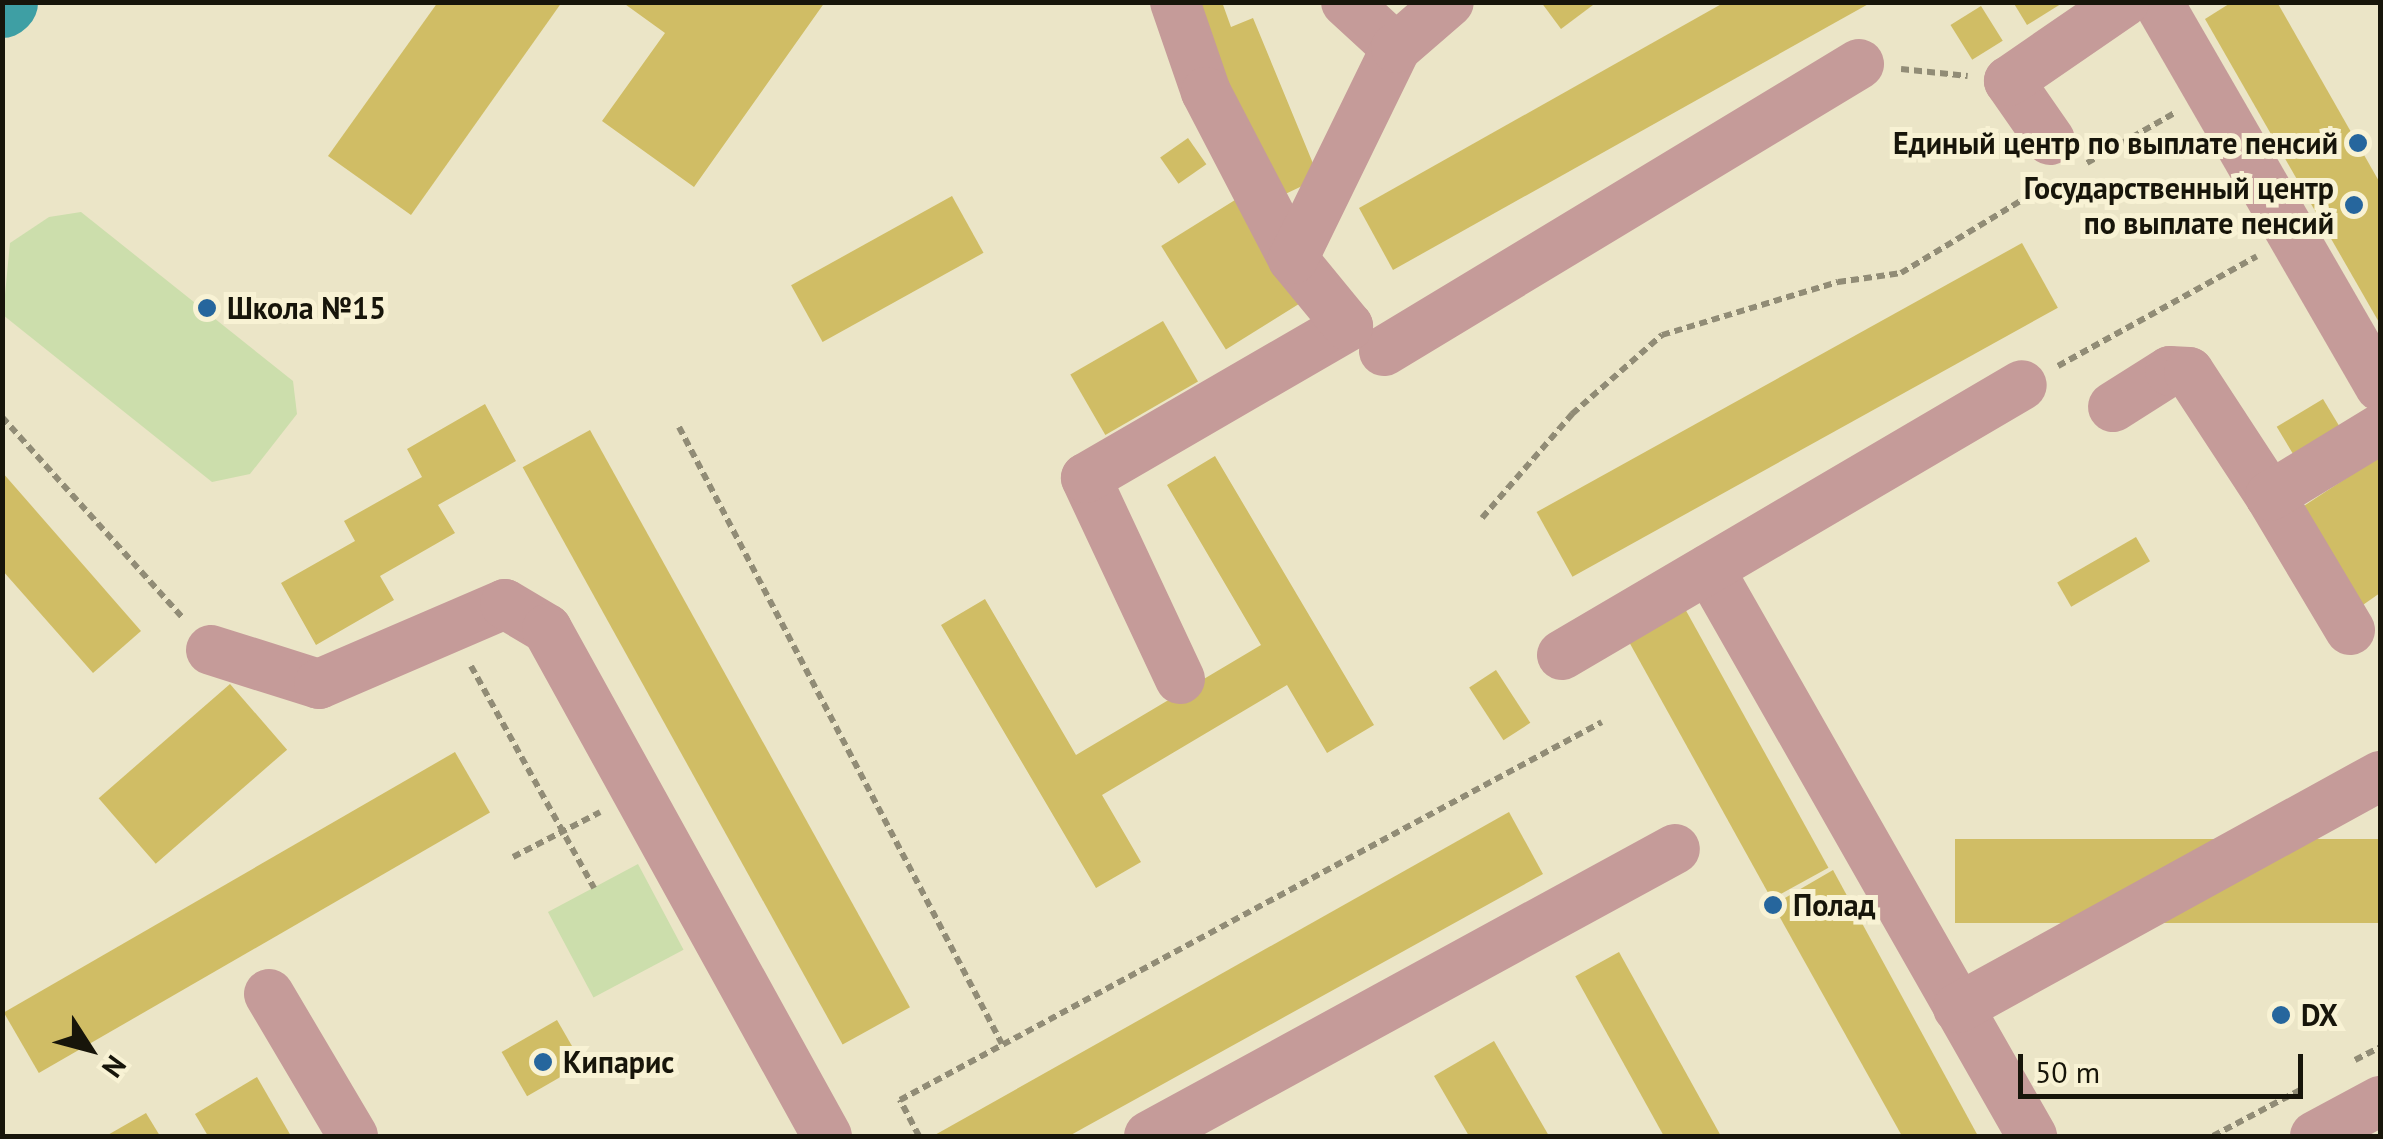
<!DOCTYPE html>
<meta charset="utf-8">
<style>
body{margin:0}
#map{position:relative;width:2383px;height:1139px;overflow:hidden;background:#ebe5c7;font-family:"PT Sans",sans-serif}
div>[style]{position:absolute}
.green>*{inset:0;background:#ccdeac;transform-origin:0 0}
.river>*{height:68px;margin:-34px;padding:0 34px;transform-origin:34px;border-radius:34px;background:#3e9fa4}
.building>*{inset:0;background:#d0bd65;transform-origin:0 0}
.path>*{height:6px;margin-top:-3px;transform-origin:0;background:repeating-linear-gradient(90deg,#918c76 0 8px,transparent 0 13px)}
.minor>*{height:50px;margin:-25px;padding:0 25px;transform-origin:25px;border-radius:25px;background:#c59b99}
.dots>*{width:28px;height:28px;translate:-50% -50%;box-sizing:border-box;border:5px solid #f8f2d4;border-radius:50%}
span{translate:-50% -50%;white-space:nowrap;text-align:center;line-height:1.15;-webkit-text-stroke:10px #f8f2d4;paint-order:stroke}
.poi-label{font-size:30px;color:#17150a;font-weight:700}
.right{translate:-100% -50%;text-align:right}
.left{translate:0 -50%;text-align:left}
.frame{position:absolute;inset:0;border:5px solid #17150a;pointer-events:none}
.north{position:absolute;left:40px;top:999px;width:100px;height:100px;-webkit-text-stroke:8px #f8f2d4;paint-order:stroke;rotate:126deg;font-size:28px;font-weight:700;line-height:40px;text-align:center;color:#17150a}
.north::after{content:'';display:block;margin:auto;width:35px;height:45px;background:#17150a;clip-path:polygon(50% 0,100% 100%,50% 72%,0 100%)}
.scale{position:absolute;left:2018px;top:1054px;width:285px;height:45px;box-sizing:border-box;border:5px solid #17150a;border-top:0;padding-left:12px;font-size:30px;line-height:35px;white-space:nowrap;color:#17150a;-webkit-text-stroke:8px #f8f2d4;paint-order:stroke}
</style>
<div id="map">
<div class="green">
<i style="clip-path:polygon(81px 212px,293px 381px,297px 414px,250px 474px,212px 482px,3px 315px,10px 243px,49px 217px)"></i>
<i style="left:638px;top:864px;width:97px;height:102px;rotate:62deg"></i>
</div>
<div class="river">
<i style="left:2px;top:4px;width:3px;rotate:-45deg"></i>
</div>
<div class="building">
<i style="clip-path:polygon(438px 2px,562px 2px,411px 215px,328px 156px)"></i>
<i style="clip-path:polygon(622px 2px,825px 2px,694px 187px,602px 121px,665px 33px)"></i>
<i style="clip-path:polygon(1188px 2px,1222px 2px,1231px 27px,1253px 18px,1319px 178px,1279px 197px)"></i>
<i style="clip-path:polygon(1541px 2px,1597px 2px,1561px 29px)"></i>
<i style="clip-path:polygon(1725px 2px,1872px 2px,1393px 270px,1359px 208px)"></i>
<i style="clip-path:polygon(2013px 2px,2064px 2px,2027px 25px)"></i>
<i style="clip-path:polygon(2232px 2px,2277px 2px,2380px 183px,2380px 324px,2205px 19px)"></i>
<i style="left:1981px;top:6px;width:41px;height:36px;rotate:58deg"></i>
<i style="left:1188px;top:138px;width:32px;height:34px;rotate:55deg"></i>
<i style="left:952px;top:196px;width:65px;height:184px;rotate:61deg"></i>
<i style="left:1235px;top:200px;width:122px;height:87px;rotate:58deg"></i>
<i style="left:2022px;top:243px;width:74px;height:555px;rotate:61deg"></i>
<i style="left:1163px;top:321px;width:70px;height:107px;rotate:60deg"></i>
<i style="left:2323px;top:399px;width:42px;height:54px;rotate:59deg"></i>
<i style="clip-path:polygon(485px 404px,516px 461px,438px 505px,455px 533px,380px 576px,394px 600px,316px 645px,281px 583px,355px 541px,344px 521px,422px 477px,407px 449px)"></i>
<i style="left:590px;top:430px;width:660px;height:77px;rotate:61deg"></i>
<i style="clip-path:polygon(1215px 456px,1374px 725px,1327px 753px,1287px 685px,1102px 795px,1141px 862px,1096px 888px,941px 625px,985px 599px,1076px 755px,1261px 645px,1167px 485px)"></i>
<i style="clip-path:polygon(2380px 456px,2380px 593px,2350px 614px,2287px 517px)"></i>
<i style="clip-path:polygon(2px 472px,141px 631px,93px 673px,2px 570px)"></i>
<i style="left:2136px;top:537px;width:28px;height:91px;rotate:60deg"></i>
<i style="left:1684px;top:607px;width:298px;height:65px;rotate:61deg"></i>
<i style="left:1496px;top:670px;width:63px;height:32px;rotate:57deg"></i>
<i style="left:230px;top:684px;width:87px;height:174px;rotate:49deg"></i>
<i style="left:455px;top:752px;width:70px;height:521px;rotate:60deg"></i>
<i style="clip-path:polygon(1509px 812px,1543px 874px,1069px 1136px,933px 1136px)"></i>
<i style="left:2380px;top:839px;width:84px;height:425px;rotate:90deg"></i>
<i style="clip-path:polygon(1833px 870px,1978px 1136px,1902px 1136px,1773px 905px)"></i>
<i style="left:1619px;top:952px;width:210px;height:50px;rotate:61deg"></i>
<i style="left:557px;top:1020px;width:51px;height:64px;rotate:60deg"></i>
<i style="clip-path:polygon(1494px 1041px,1549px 1136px,1469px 1136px,1434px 1076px)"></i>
<i style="clip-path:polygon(257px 1077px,291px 1136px,208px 1136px,195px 1114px)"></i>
<i style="clip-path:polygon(146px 1113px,160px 1136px,106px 1136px)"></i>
</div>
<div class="path">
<i style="left:1901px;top:69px;width:67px;rotate:6deg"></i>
<i style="left:2087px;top:163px;width:103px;rotate:-29.8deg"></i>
<i style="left:2058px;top:366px;width:227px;rotate:-28.9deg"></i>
<i style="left:2px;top:417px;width:272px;rotate:48deg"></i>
<i style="left:679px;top:427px;width:696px;rotate:62.37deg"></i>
<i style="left:1482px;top:518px;width:138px;rotate:-49.1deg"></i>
<i style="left:1572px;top:414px;width:120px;rotate:-41.3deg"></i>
<i style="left:1662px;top:335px;width:184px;rotate:-16.8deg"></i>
<i style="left:1838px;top:282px;width:64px;rotate:-8.1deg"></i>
<i style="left:1901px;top:273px;width:174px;rotate:-31.1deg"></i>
<i style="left:471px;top:666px;width:254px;rotate:61deg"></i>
<i style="left:513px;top:857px;width:98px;rotate:-27.3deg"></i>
<i style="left:2355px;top:1060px;width:28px;rotate:-27deg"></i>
<i style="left:919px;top:1136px;width:41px;rotate:-117.8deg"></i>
<i style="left:900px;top:1100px;width:797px;rotate:-28.3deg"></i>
<i style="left:2213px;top:1136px;width:103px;rotate:-27.8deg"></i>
</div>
<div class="minor">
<i style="left:1175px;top:2px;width:95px;rotate:71deg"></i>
<i style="left:1206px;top:92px;width:188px;rotate:62.5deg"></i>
<i style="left:1346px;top:2px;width:68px;rotate:42.6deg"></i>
<i style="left:2158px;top:2px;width:444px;rotate:60deg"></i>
<i style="left:2050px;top:140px;width:72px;rotate:-124.8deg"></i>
<i style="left:2009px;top:81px;width:140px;rotate:-34.5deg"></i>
<i style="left:1384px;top:351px;width:555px;rotate:-31.14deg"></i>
<i style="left:2113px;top:407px;width:67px;rotate:-32.3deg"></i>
<i style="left:2170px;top:371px;width:19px;rotate:3deg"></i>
<i style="left:2189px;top:372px;width:148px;rotate:56.8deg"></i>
<i style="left:1709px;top:569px;width:653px;rotate:60.33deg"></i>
<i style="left:2350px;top:630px;width:156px;rotate:-120.8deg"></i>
<i style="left:2270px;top:496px;width:129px;rotate:-31.3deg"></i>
<i style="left:211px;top:650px;width:113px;rotate:17.5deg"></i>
<i style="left:319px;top:684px;width:202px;rotate:-23.3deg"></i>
<i style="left:505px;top:604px;width:49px;rotate:30.8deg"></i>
<i style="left:547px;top:629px;width:579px;rotate:61.09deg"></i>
<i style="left:1562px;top:655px;width:533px;rotate:-30.41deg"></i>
<i style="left:1180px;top:679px;width:222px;rotate:-115.1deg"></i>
<i style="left:1086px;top:478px;width:303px;rotate:-30.1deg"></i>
<i style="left:1348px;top:326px;width:87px;rotate:-129.4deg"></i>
<i style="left:1293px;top:259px;width:235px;rotate:-64deg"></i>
<i style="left:1396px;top:48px;width:70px;rotate:-41deg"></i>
<i style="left:269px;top:994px;width:165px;rotate:59.4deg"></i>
<i style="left:1958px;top:1008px;width:482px;rotate:-28.8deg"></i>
<i style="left:1149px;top:1136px;width:599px;rotate:-28.62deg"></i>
<i style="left:2315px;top:1136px;width:74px;rotate:-28.3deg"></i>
</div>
<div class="dots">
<i style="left:2358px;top:143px;background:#26669d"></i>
<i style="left:2354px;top:205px;background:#26669d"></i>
<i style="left:207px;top:308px;background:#26669d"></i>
<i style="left:1773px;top:905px;background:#26669d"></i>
<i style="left:2281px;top:1015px;background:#26669d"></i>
<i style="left:543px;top:1062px;background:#26669d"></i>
</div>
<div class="poi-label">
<span class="right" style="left:2338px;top:143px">Единый центр по выплате пенсий</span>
<span class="right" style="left:2334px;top:205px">Государственный центр<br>по выплате пенсий</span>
<span class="left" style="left:227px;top:308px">Школа №15</span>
<span class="left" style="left:1793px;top:905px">Полад</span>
<span class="left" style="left:2301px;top:1015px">DX</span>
<span class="left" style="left:563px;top:1062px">Кипарис</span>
</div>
<div class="frame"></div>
<div class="north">N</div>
<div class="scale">50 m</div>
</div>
